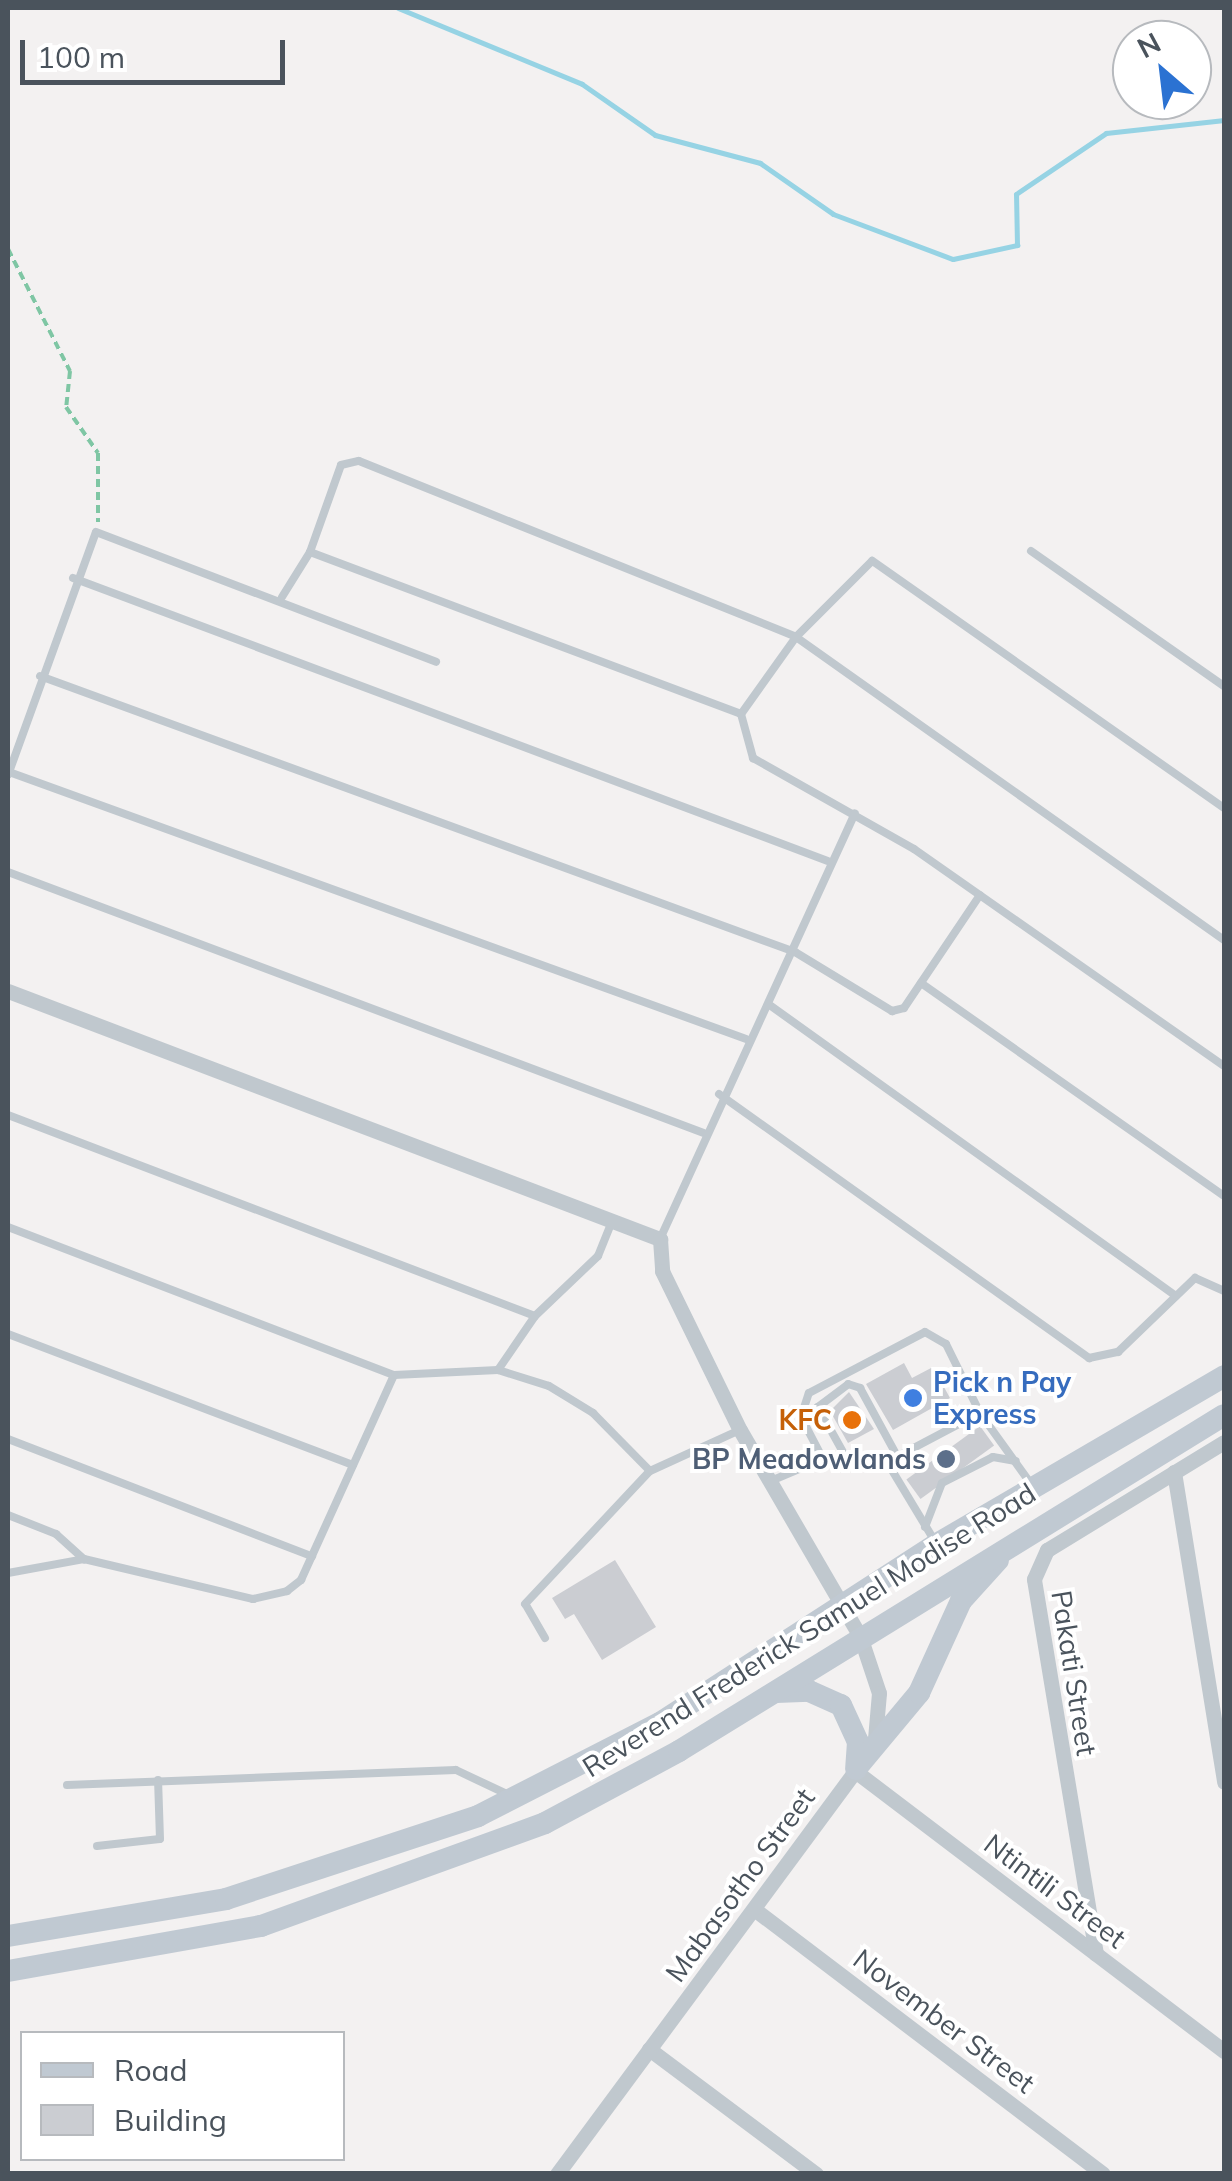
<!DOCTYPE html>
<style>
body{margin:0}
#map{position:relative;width:1232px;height:2181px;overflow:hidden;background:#f3f1f1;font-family:Mulish,sans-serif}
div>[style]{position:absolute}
.stream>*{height:5px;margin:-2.5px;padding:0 2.5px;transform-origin:2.5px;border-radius:2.5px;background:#96d3e4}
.building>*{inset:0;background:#cbcdd2;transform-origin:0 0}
.path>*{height:4px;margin-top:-2px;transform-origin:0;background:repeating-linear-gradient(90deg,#7fc6a4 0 8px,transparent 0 13px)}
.lane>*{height:8px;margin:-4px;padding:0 4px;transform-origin:4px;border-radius:4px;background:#c0c8ce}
.street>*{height:15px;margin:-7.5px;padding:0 7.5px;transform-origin:7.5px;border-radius:7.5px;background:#c0c8ce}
.secondary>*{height:22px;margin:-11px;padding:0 11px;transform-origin:11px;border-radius:11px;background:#c0c9d2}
.dots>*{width:28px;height:28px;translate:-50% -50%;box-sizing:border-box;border:5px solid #fff;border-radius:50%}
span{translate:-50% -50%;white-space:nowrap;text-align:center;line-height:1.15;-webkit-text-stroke:8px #fff;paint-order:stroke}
.shop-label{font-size:28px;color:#366cbe;font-weight:700}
.left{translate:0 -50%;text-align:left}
.food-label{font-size:28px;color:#c56008;font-weight:700}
.right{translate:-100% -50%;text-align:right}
.service-label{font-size:28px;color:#4e5e75;font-weight:700}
.street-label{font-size:28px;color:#4a535c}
.frame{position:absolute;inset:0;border:10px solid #4a535c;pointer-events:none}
.legend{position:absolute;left:20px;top:2031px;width:325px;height:130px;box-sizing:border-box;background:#fff;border:2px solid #b7babe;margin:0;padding:12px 18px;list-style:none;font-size:30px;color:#4a535c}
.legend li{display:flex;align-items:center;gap:20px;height:50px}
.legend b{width:50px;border:2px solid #b7babe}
.north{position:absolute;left:1112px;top:20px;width:100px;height:100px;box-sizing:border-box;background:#fff;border:2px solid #b7babe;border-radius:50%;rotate:332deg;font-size:28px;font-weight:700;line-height:40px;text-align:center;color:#4a535c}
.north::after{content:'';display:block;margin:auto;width:35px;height:45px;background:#2b72d2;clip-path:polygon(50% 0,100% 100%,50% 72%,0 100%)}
.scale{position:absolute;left:20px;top:40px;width:265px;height:45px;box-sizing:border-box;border:5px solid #4a535c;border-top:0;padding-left:12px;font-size:30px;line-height:35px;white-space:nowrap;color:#4a535c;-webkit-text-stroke:8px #fff;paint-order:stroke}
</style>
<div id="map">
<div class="stream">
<i style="left:398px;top:8px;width:199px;rotate:22.4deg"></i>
<i style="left:582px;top:84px;width:89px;rotate:34.9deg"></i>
<i style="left:655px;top:135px;width:109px;rotate:14.9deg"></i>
<i style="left:760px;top:163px;width:89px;rotate:34.9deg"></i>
<i style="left:833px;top:214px;width:128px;rotate:20.6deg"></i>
<i style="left:953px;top:259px;width:66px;rotate:-12.3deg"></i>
<i style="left:1017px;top:245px;width:51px;rotate:-91.1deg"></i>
<i style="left:1016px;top:194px;width:109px;rotate:-34.1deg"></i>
<i style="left:1106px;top:133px;width:119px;rotate:-6.3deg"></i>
</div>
<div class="building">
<i style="clip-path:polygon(904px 1363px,912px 1378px,933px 1367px,950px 1398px,893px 1430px,866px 1384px)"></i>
<i style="clip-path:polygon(849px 1392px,874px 1429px,848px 1443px,830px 1411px)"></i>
<i style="left:980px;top:1426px;width:24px;height:91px;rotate:54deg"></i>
<i style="clip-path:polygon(615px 1560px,656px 1627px,602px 1660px,574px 1614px,565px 1619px,552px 1598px)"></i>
</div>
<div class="path">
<i style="left:8px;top:249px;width:137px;rotate:63.1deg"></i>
<i style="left:70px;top:371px;width:36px;rotate:96deg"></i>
<i style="left:66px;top:407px;width:56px;rotate:55.2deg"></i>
<i style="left:98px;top:453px;width:69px;rotate:90deg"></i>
</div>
<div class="lane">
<i style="left:1031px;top:551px;width:236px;rotate:35deg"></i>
<i style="left:310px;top:552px;width:460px;rotate:20.6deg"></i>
<i style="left:73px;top:578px;width:806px;rotate:20.55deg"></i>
<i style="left:282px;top:597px;width:53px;rotate:-58.1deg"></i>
<i style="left:310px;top:552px;width:92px;rotate:-70.4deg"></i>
<i style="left:341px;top:465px;width:18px;rotate:-13deg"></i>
<i style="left:359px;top:461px;width:471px;rotate:21.9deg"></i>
<i style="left:796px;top:637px;width:524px;rotate:35.3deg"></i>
<i style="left:40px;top:676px;width:804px;rotate:20.08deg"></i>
<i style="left:795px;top:952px;width:114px;rotate:31.3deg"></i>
<i style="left:892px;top:1011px;width:12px;rotate:-14deg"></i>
<i style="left:904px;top:1008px;width:136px;rotate:-56.1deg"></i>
<i style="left:9px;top:772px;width:784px;rotate:19.91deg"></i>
<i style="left:8px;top:775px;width:258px;rotate:-70.1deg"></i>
<i style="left:96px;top:532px;width:364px;rotate:20.9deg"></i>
<i style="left:1224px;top:808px;width:430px;rotate:-144.9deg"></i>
<i style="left:872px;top:561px;width:107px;rotate:135deg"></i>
<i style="left:796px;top:637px;width:95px;rotate:125.5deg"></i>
<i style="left:741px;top:714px;width:46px;rotate:74.7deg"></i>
<i style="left:753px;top:758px;width:185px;rotate:29.5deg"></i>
<i style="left:914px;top:849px;width:378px;rotate:35deg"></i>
<i style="left:8px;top:872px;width:743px;rotate:20.56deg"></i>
<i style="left:921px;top:983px;width:370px;rotate:35.1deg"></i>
<i style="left:771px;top:1006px;width:498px;rotate:35.6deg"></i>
<i style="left:719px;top:1094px;width:455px;rotate:35.5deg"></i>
<i style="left:1089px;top:1358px;width:30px;rotate:-12deg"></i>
<i style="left:1118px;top:1352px;width:107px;rotate:-43.9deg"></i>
<i style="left:1195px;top:1278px;width:32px;rotate:24deg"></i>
<i style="left:8px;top:1115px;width:564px;rotate:20.88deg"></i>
<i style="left:8px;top:1227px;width:413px;rotate:21deg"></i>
<i style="left:394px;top:1375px;width:104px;rotate:-2.8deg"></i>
<i style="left:498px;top:1370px;width:53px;rotate:17.4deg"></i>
<i style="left:549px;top:1386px;width:52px;rotate:31.5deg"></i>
<i style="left:593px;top:1413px;width:81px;rotate:45.5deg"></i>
<i style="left:650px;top:1471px;width:99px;rotate:-24.5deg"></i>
<i style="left:660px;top:1239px;width:468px;rotate:-65.4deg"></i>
<i style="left:8px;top:1334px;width:369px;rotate:20.8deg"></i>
<i style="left:498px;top:1370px;width:65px;rotate:-55.6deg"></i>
<i style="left:535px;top:1316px;width:87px;rotate:-43.6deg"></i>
<i style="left:598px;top:1256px;width:38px;rotate:-68deg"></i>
<i style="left:8px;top:1439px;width:326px;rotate:21.1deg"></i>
<i style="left:823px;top:1459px;width:47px;rotate:-117.6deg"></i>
<i style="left:801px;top:1417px;width:25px;rotate:-72deg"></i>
<i style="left:809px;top:1393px;width:131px;rotate:-27.7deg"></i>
<i style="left:925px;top:1332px;width:24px;rotate:30deg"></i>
<i style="left:946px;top:1344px;width:77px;rotate:63.8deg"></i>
<i style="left:848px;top:1461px;width:62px;rotate:-119.1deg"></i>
<i style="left:818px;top:1407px;width:38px;rotate:-37deg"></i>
<i style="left:848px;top:1384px;width:13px;rotate:18deg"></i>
<i style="left:860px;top:1388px;width:77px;rotate:61.4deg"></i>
<i style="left:887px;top:1462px;width:91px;rotate:58.9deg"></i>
<i style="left:773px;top:1480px;width:54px;rotate:-22.8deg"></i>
<i style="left:823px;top:1459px;width:64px;rotate:2.7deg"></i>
<i style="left:887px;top:1462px;width:105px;rotate:-27.8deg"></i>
<i style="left:980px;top:1413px;width:87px;rotate:54.3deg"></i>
<i style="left:8px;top:1515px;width:52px;rotate:21.6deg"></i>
<i style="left:56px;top:1534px;width:38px;rotate:42deg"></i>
<i style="left:925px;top:1527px;width:47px;rotate:-68.9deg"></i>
<i style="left:942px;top:1483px;width:57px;rotate:-27deg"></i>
<i style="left:993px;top:1457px;width:23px;rotate:10deg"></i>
<i style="left:8px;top:1573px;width:77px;rotate:-10.4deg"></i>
<i style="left:84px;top:1559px;width:174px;rotate:13.3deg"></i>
<i style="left:253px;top:1599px;width:35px;rotate:-13deg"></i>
<i style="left:287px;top:1591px;width:18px;rotate:-38deg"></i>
<i style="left:301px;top:1580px;width:225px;rotate:-65.6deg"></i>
<i style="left:545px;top:1638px;width:39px;rotate:-120deg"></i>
<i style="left:525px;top:1604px;width:183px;rotate:-46.8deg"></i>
<i style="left:67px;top:1785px;width:389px;rotate:-2.2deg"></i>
<i style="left:456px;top:1770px;width:61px;rotate:25.3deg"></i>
<i style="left:97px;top:1846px;width:63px;rotate:-6.3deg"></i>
<i style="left:160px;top:1839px;width:59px;rotate:-91.9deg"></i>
</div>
<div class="street">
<i style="left:8px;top:991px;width:698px;rotate:20.83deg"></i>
<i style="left:660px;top:1239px;width:32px;rotate:86deg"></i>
<i style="left:662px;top:1271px;width:177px;rotate:63.9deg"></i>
<i style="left:740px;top:1430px;width:238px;rotate:59.8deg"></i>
<i style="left:860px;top:1636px;width:60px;rotate:71.6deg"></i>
<i style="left:879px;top:1693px;width:46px;rotate:95deg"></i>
<i style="left:1174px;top:1472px;width:314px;rotate:80.8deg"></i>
<i style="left:855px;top:1771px;width:463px;rotate:37.2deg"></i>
<i style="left:754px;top:1909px;width:438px;rotate:37.2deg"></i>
<i style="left:1096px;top:1954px;width:380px;rotate:-99.4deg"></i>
<i style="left:1034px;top:1579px;width:32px;rotate:-66deg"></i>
<i style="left:1047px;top:1550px;width:207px;rotate:-31.4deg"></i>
<i style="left:649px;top:2049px;width:209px;rotate:36.8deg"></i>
<i style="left:557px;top:2174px;width:511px;rotate:-53.51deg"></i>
</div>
<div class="secondary">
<i style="left:776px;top:1692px;width:33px;rotate:-2deg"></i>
<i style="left:809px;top:1691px;width:35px;rotate:24deg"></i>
<i style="left:841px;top:1705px;width:41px;rotate:65.3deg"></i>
<i style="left:858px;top:1742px;width:27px;rotate:94deg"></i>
<i style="left:859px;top:1765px;width:94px;rotate:-50.2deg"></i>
<i style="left:919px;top:1693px;width:101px;rotate:-65.5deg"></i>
<i style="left:961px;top:1601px;width:55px;rotate:-47.9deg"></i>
<i style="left:8px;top:1936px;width:221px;rotate:-9.6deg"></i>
<i style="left:226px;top:1899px;width:265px;rotate:-18.2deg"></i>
<i style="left:478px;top:1816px;width:204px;rotate:-27.1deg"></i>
<i style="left:660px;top:1723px;width:330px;rotate:-32.9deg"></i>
<i style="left:937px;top:1544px;width:333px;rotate:-30.3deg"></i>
<i style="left:8px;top:1971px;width:257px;rotate:-10.1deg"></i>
<i style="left:261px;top:1926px;width:302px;rotate:-19.9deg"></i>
<i style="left:545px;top:1823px;width:152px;rotate:-28.2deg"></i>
<i style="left:679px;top:1751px;width:640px;rotate:-31.65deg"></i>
</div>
<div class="dots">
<i style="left:913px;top:1398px;background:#3f7fe0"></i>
<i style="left:852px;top:1420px;background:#e8710a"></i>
<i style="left:946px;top:1459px;background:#5c6f8a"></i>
</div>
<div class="shop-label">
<span class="left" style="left:933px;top:1398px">Pick n Pay<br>Express</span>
</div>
<div class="food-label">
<span class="right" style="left:832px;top:1420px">KFC</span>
</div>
<div class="service-label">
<span class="right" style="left:926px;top:1459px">BP Meadowlands</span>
</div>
<div class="street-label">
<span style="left:809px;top:1630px;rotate:-32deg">Reverend Frederick Samuel Modise Road</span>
<span style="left:1074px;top:1673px;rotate:81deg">Pakati Street</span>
<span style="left:740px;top:1885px;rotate:-54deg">Mabasotho Street</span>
<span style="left:1055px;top:1891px;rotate:37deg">Ntintili Street</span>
<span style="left:944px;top:2021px;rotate:37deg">November Street</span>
</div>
<div class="frame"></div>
<ul class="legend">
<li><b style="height:12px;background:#c0c9d2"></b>Road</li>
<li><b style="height:28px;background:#cbcdd2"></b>Building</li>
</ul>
<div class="north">N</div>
<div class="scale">100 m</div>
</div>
